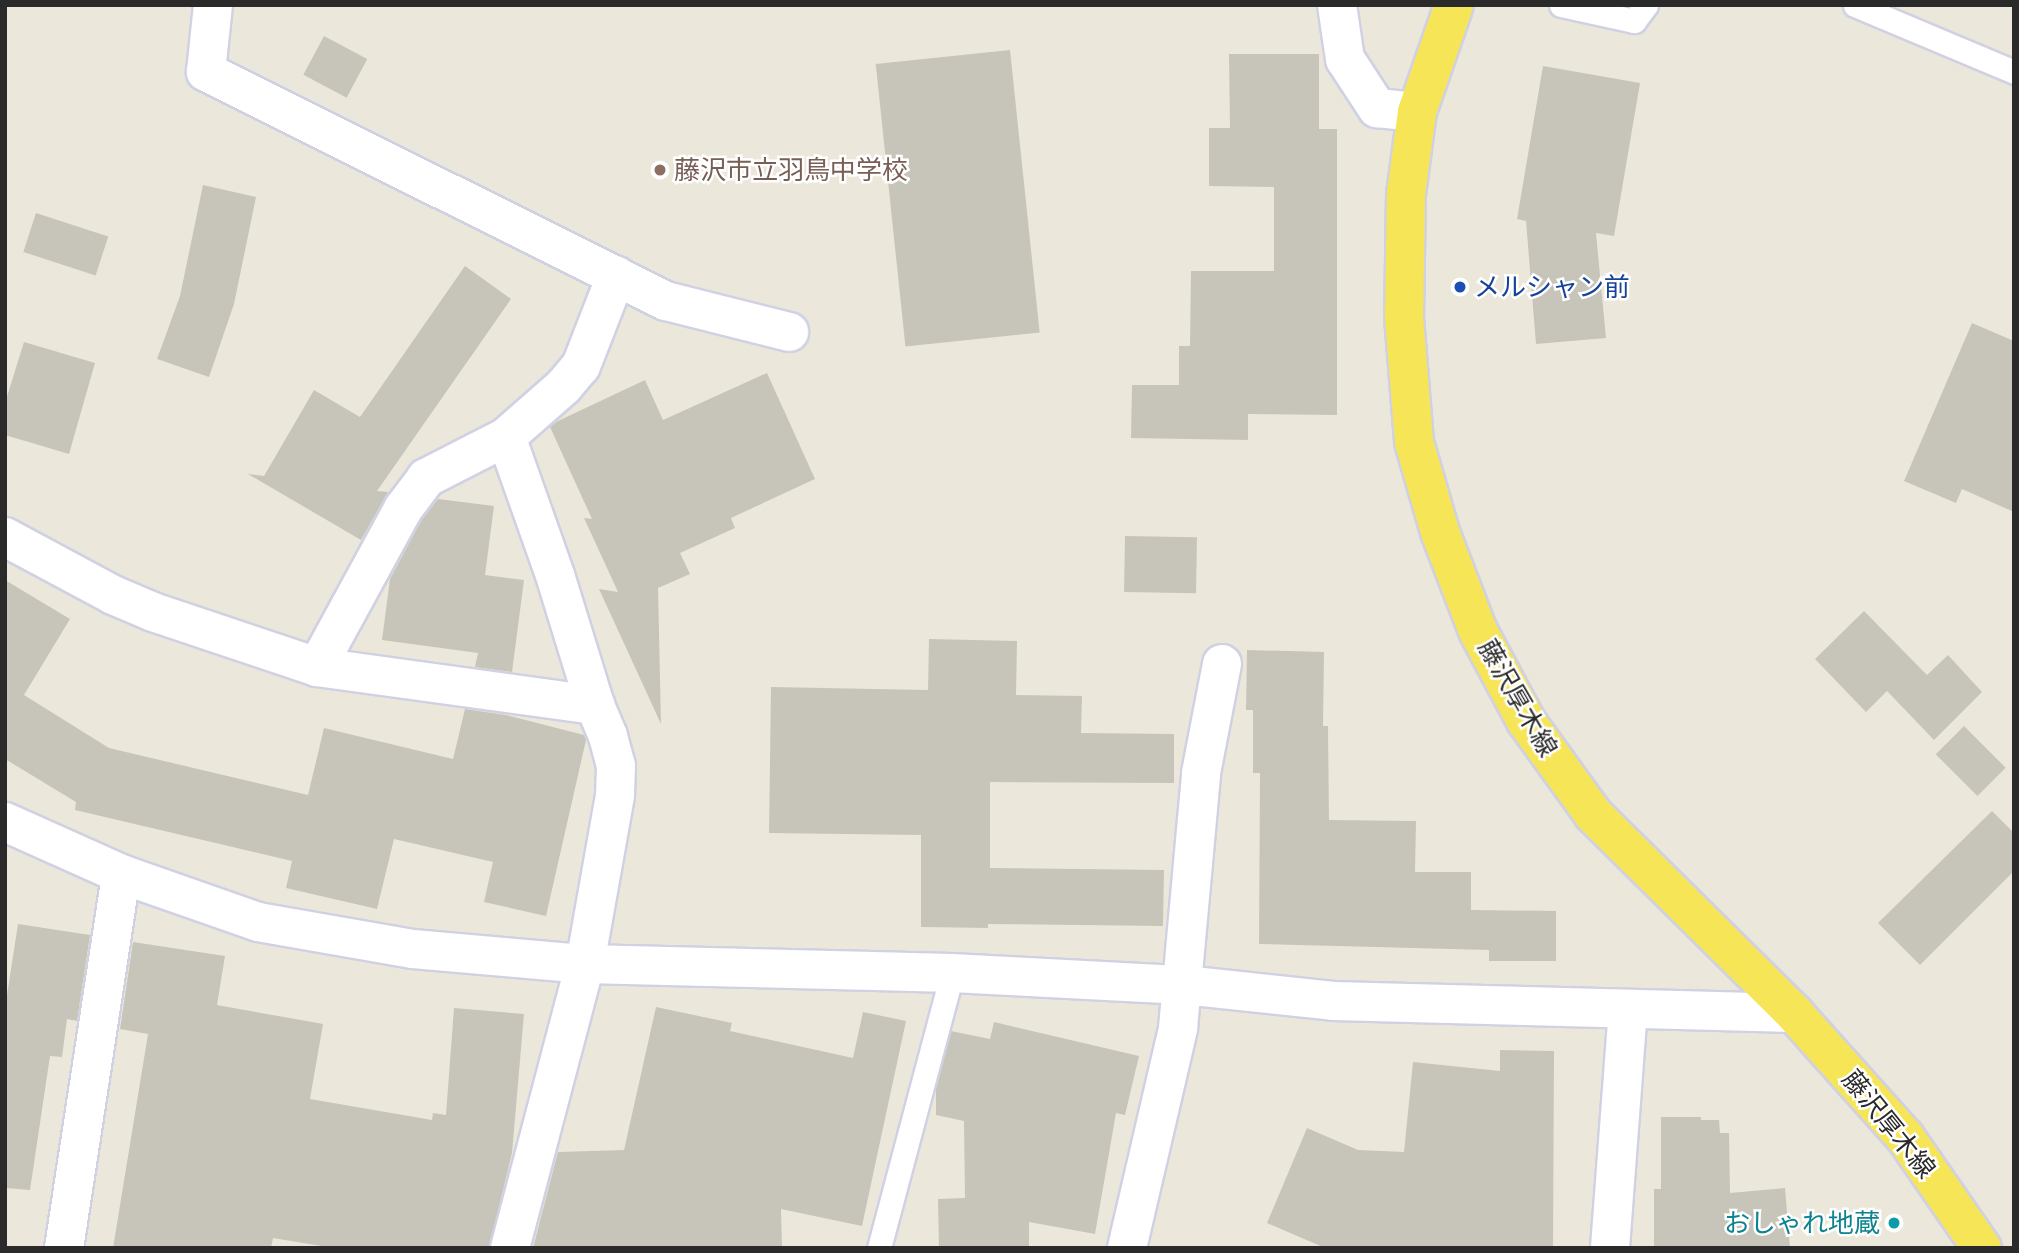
<!DOCTYPE html>
<meta charset="utf-8">
<style>
body{margin:0}
#map{position:relative;width:2019px;height:1253px;overflow:hidden;background:#ece7db;font-family:"Titillium Web","Noto Sans JP",sans-serif}
div>[style]{position:absolute}
.building>*{inset:0;background:#c7c5b9;transform-origin:0 0}
.roads{filter:drop-shadow(2px 0 #d0d1e3) drop-shadow(-2px 0 #d0d1e3) drop-shadow(0 2px #d0d1e3) drop-shadow(0 -2px #d0d1e3)}
.service>*{height:23px;margin:-11.5px;padding:0 11.5px;transform-origin:11.5px;border-radius:11.5px;background:#fff}
.minor>*{height:38px;margin:-19px;padding:0 19px;transform-origin:19px;border-radius:19px;background:#fff}
.tertiary>*{height:38px;margin:-19px;padding:0 19px;transform-origin:19px;border-radius:19px;background:#fff}
.primary>*{height:38px;margin:-19px;padding:0 19px;transform-origin:19px;border-radius:19px;background:#f6e556}
.dots>*{width:19px;height:19px;translate:-50% -50%;box-sizing:border-box;border:4px solid #fff;border-radius:50%}
span{translate:-50% -50%;white-space:nowrap;text-align:center;line-height:1.15;-webkit-text-stroke:5px #fff;paint-order:stroke}
.education-label{font-size:26px;color:#785e54}
.left{translate:0 -50%;text-align:left}
.transit-label{font-size:26px;color:#164399}
.street-label{font-size:26px;color:#2a2a2a}
.culture-label{font-size:26px;color:#0d838f}
.right{translate:-100% -50%;text-align:right}
.frame{position:absolute;inset:0;border:7px solid #2a2a2a;pointer-events:none}
</style>
<div id="map">
<div class="building">
<i style="left:324px;top:36px;width:49px;height:44px;rotate:28deg"></i>
<i style="left:1010px;top:50px;width:284px;height:135px;rotate:84deg"></i>
<i style="clip-path:polygon(1229px 54px,1319px 54px,1319px 129px,1337px 129px,1337px 415px,1248px 414px,1248px 440px,1131px 438px,1132px 385px,1179px 385px,1179px 346px,1190px 346px,1191px 271px,1274px 271px,1274px 187px,1209px 186px,1209px 128px,1230px 128px)"></i>
<i style="clip-path:polygon(1543px 66px,1640px 83px,1614px 236px,1596px 233px,1606px 338px,1536px 344px,1526px 221px,1517px 219px)"></i>
<i style="clip-path:polygon(203px 185px,256px 197px,234px 304px,209px 377px,157px 359px,180px 296px)"></i>
<i style="left:36px;top:213px;width:76px;height:41px;rotate:18deg"></i>
<i style="clip-path:polygon(465px 266px,511px 299px,377px 491px,388px 492px,361px 540px,248px 474px,264px 476px,314px 390px,360px 417px)"></i>
<i style="clip-path:polygon(1972px 323px,2014px 341px,2014px 512px,1962px 489px,1956px 503px,1904px 481px)"></i>
<i style="clip-path:polygon(24px 342px,95px 363px,69px 454px,5px 435px,5px 403px)"></i>
<i style="clip-path:polygon(767px 373px,815px 479px,731px 518px,735px 528px,680px 553px,690px 574px,658px 588px,661px 724px,599px 589px,618px 592px,584px 518px,592px 519px,550px 427px,558px 421px,645px 380px,663px 420px)"></i>
<i style="clip-path:polygon(438px 499px,494px 506px,485px 575px,524px 580px,512px 672px,475px 667px,478px 653px,382px 640px,390px 579px,421px 521px)"></i>
<i style="left:1125px;top:536px;width:72px;height:56px;rotate:1deg"></i>
<i style="clip-path:polygon(5px 580px,70px 619px,24px 695px,109px 748px,308px 795px,324px 728px,453px 759px,465px 709px,506px 715px,584px 735px,586px 740px,546px 916px,484px 902px,493px 862px,394px 839px,377px 909px,286px 888px,292px 861px,75px 810px,76px 802px,5px 759px)"></i>
<i style="clip-path:polygon(1864px 611px,1927px 675px,1948px 655px,1982px 692px,1934px 740px,1887px 691px,1866px 712px,1815px 659px)"></i>
<i style="clip-path:polygon(929px 639px,1017px 641px,1016px 695px,1082px 696px,1081px 733px,1174px 734px,1174px 783px,990px 782px,990px 868px,1164px 870px,1163px 926px,988px 924px,988px 928px,921px 927px,921px 835px,769px 833px,771px 687px,928px 690px)"></i>
<i style="clip-path:polygon(1247px 650px,1324px 652px,1323px 726px,1328px 726px,1329px 820px,1416px 821px,1415px 872px,1471px 872px,1471px 910px,1556px 911px,1556px 961px,1489px 961px,1489px 950px,1259px 944px,1260px 773px,1253px 773px,1253px 710px,1246px 710px)"></i>
<i style="left:1964px;top:726px;width:59px;height:40px;rotate:45deg"></i>
<i style="clip-path:polygon(1992px 811px,2014px 833px,2014px 871px,1920px 965px,1878px 923px)"></i>
<i style="clip-path:polygon(18px 924px,90px 935px,77px 1021px,67px 1019px,62px 1057px,50px 1056px,30px 1190px,5px 1188px,5px 1008px)"></i>
<i style="clip-path:polygon(133px 942px,225px 956px,217px 1005px,323px 1024px,310px 1099px,432px 1120px,433px 1113px,446px 1115px,454px 1008px,524px 1014px,512px 1153px,489px 1248px,333px 1248px,273px 1238px,271px 1248px,113px 1248px,148px 1034px,120px 1029px)"></i>
<i style="clip-path:polygon(656px 1007px,732px 1023px,730px 1031px,853px 1058px,863px 1012px,906px 1021px,862px 1226px,781px 1209px,782px 1248px,533px 1248px,558px 1152px,624px 1150px)"></i>
<i style="clip-path:polygon(994px 1022px,1139px 1056px,1125px 1115px,1116px 1113px,1095px 1234px,1029px 1222px,1029px 1246px,939px 1248px,938px 1199px,965px 1198px,964px 1121px,936px 1115px,936px 1089px,951px 1031px,990px 1039px)"></i>
<i style="clip-path:polygon(1500px 1050px,1554px 1051px,1553px 1248px,1325px 1248px,1267px 1223px,1307px 1128px,1358px 1150px,1404px 1152px,1413px 1062px,1500px 1071px)"></i>
<i style="clip-path:polygon(1661px 1117px,1701px 1117px,1701px 1120px,1719px 1120px,1720px 1133px,1729px 1133px,1730px 1193px,1785px 1188px,1790px 1248px,1654px 1248px,1654px 1189px,1661px 1189px)"></i>
</div>
<div class="roads">
<div class="service">
<i style="left:1561px;top:5px;width:75px;rotate:12.4deg"></i>
<i style="left:1634px;top:21px;width:20px;rotate:-53deg"></i>
<i style="left:1855px;top:5px;width:173px;rotate:22.8deg"></i>
<i style="left:879px;top:1248px;width:285px;rotate:-75.1deg"></i>
</div>
<div class="minor">
<i style="left:213px;top:5px;width:67px;rotate:96deg"></i>
<i style="left:206px;top:72px;width:514px;rotate:26.47deg"></i>
<i style="left:666px;top:301px;width:127px;rotate:14.1deg"></i>
<i style="left:1337px;top:5px;width:55px;rotate:81.6deg"></i>
<i style="left:1345px;top:59px;width:59px;rotate:56.9deg"></i>
<i style="left:1377px;top:108px;width:40px;rotate:5.7deg"></i>
<i style="left:5px;top:537px;width:123px;rotate:28.2deg"></i>
<i style="left:113px;top:595px;width:43px;rotate:23deg"></i>
<i style="left:153px;top:612px;width:173px;rotate:18.5deg"></i>
<i style="left:317px;top:667px;width:281px;rotate:7.8deg"></i>
<i style="left:317px;top:667px;width:180px;rotate:-61.4deg"></i>
<i style="left:403px;top:509px;width:39px;rotate:-53deg"></i>
<i style="left:426px;top:478px;width:90px;rotate:-27.1deg"></i>
<i style="left:64px;top:1248px;width:378px;rotate:-81.3deg"></i>
<i style="left:510px;top:1248px;width:294px;rotate:-75.2deg"></i>
<i style="left:585px;top:964px;width:172px;rotate:-79.9deg"></i>
<i style="left:615px;top:795px;width:29px;rotate:-88deg"></i>
<i style="left:616px;top:766px;width:31px;rotate:-105deg"></i>
<i style="left:608px;top:736px;width:34px;rotate:-113deg"></i>
<i style="left:595px;top:705px;width:136px;rotate:-107.1deg"></i>
<i style="left:555px;top:575px;width:146px;rotate:-109.5deg"></i>
<i style="left:506px;top:437px;width:77px;rotate:-41.3deg"></i>
<i style="left:564px;top:386px;width:26px;rotate:-50deg"></i>
<i style="left:581px;top:366px;width:97px;rotate:-68.7deg"></i>
<i style="left:1127px;top:1248px;width:226px;rotate:-76.9deg"></i>
<i style="left:1178px;top:1028px;width:256px;rotate:-84.8deg"></i>
<i style="left:1201px;top:773px;width:111px;rotate:-79.1deg"></i>
<i style="left:1610px;top:1248px;width:238px;rotate:-85.7deg"></i>
</div>
<div class="tertiary">
<i style="left:5px;top:822px;width:127px;rotate:24.1deg"></i>
<i style="left:121px;top:874px;width:145px;rotate:19.3deg"></i>
<i style="left:258px;top:922px;width:157px;rotate:9.9deg"></i>
<i style="left:413px;top:949px;width:173px;rotate:5deg"></i>
<i style="left:585px;top:964px;width:367px;rotate:1.4deg"></i>
<i style="left:952px;top:973px;width:232px;rotate:3deg"></i>
<i style="left:1184px;top:985px;width:150px;rotate:6.1deg"></i>
<i style="left:1333px;top:1001px;width:461px;rotate:1.5deg"></i>
</div>
<div class="primary">
<i style="left:1454px;top:5px;width:113px;rotate:109.1deg"></i>
<i style="left:1417px;top:112px;width:83px;rotate:97.6deg"></i>
<i style="left:1406px;top:194px;width:123px;rotate:90.9deg"></i>
<i style="left:1404px;top:317px;width:125px;rotate:85.4deg"></i>
<i style="left:1414px;top:442px;width:94px;rotate:73.9deg"></i>
<i style="left:1440px;top:532px;width:106px;rotate:69deg"></i>
<i style="left:1478px;top:631px;width:102px;rotate:61.9deg"></i>
<i style="left:1526px;top:721px;width:115px;rotate:54.2deg"></i>
<i style="left:1593px;top:814px;width:283px;rotate:44.7deg"></i>
<i style="left:1794px;top:1013px;width:166px;rotate:48.2deg"></i>
<i style="left:1905px;top:1137px;width:135px;rotate:55.3deg"></i>
</div>
</div>
<div class="dots">
<i style="left:660px;top:170px;background:#8d6e63"></i>
<i style="left:1460px;top:287px;background:#1a4fb4"></i>
<i style="left:1894px;top:1223px;background:#0f9aa8"></i>
</div>
<div class="education-label">
<span class="left" style="left:674px;top:170px">藤沢市立羽鳥中学校</span>
</div>
<div class="transit-label">
<span class="left" style="left:1474px;top:287px">メルシャン前</span>
</div>
<div class="street-label">
<span style="left:1518px;top:698px;rotate:60deg">藤沢厚木線</span>
<span style="left:1889px;top:1124px;rotate:51deg">藤沢厚木線</span>
</div>
<div class="culture-label">
<span class="right" style="left:1880px;top:1223px">おしゃれ地蔵</span>
</div>
<div class="frame"></div>
</div>
